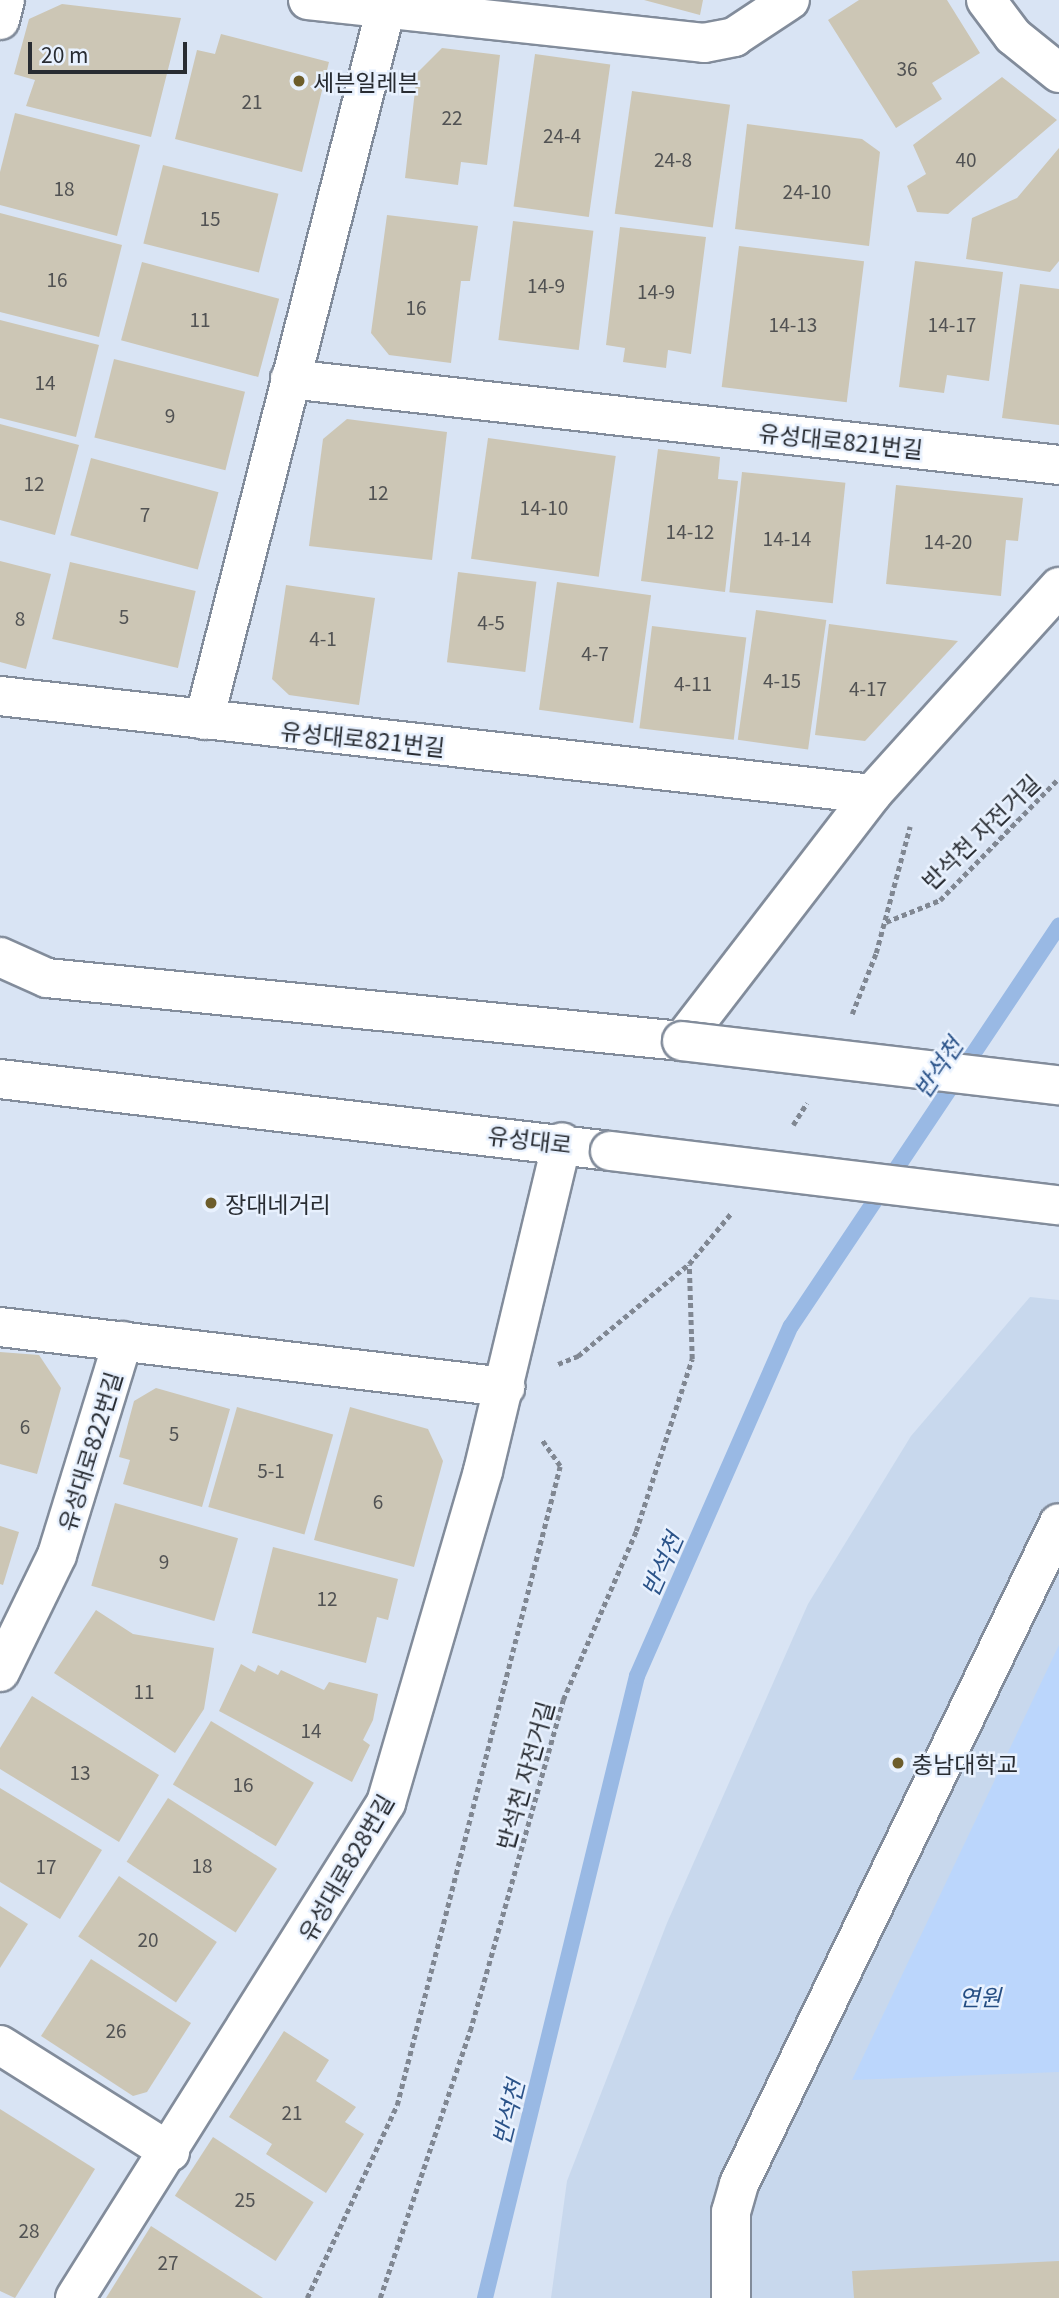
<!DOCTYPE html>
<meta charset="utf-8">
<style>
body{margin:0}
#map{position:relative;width:1059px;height:2298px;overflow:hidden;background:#d9e4f4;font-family:Georgia,"Noto Sans KR",serif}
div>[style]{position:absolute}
.built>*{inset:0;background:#c8d8ed}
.green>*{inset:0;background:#bbd6fc}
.stream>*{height:16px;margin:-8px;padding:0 8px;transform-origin:8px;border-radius:8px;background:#99b9e4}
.building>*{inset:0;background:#ccc6b5;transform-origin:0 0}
.path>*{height:4.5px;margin-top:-2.25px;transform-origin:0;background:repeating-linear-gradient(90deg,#808792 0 5px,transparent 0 8.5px)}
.roads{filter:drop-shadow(2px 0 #828c9b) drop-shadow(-2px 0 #828c9b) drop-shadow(0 2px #828c9b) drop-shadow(0 -2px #828c9b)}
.minor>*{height:38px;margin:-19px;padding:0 19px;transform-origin:19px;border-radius:19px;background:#fff}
.major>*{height:38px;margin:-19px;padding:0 19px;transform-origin:19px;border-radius:19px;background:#fff}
.bridges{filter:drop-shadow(2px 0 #828c9b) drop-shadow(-2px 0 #828c9b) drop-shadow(0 2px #828c9b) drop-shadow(0 -2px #828c9b)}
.major-bridge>*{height:38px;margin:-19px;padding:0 19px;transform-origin:19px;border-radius:19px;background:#fff}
.dots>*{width:19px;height:19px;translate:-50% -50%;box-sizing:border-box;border:4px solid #e8f1fe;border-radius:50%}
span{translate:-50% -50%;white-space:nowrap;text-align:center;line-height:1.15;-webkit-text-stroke:5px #e8f1fe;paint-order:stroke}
.number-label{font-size:19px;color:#515253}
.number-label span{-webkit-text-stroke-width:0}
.poi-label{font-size:23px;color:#282c32}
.left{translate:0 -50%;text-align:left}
.street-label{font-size:23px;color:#282c32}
.park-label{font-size:23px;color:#244d83;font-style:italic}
.water-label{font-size:24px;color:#2b5389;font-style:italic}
.scale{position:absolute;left:28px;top:42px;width:159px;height:32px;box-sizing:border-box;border:4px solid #282c32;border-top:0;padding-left:9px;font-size:21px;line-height:24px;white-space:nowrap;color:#282c32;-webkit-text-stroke:5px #e8f1fe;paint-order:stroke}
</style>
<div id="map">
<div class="built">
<i style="clip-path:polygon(1030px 1297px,1059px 1300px,1059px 2298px,551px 2298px,567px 2181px,667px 1923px,808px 1604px,911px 1436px)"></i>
</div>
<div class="green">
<i style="clip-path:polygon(1059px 1645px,1059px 2072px,852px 2080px)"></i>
</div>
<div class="stream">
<i style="left:485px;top:2298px;width:640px;rotate:-76.27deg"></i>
<i style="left:637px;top:1676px;width:382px;rotate:-66.3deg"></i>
<i style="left:791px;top:1326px;width:482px;rotate:-56.2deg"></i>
</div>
<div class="building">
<i style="clip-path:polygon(644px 0,703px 0,700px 15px)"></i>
<i style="clip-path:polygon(859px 0,947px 0,980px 53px,932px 83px,942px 99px,896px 128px,828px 20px)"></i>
<i style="clip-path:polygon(62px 4px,181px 18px,151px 137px,26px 106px,35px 80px,14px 74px,29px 19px)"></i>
<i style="clip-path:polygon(221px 34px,329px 62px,302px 172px,175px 139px,197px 50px,215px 54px)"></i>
<i style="clip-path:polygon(442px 48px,500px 55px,487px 165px,461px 162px,458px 185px,405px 178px,417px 73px)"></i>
<i style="left:535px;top:54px;width:76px;height:154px;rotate:8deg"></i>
<i style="clip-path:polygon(1002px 77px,1057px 120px,948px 214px,917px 212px,907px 186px,926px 174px,913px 145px)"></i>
<i style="left:632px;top:91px;width:99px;height:124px;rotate:8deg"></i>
<i style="clip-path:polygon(15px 113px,140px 145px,117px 236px,0 205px,0 172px)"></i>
<i style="clip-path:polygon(747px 124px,862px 139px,880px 152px,869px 246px,735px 229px)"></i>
<i style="clip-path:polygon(1059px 148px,1059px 261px,1050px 272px,966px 259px,972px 218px,1017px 198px)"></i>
<i style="left:163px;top:165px;width:119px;height:81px;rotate:14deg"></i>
<i style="clip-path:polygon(0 213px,122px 245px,99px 337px,0 312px)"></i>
<i style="clip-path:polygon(387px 215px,478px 226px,470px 281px,461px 281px,451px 363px,389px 355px,371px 333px)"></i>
<i style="left:513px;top:221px;width:81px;height:120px;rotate:7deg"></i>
<i style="clip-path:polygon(620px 227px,706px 237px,691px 354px,668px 350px,666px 368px,623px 362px,625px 348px,606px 345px)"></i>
<i style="left:739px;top:246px;width:126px;height:142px;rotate:7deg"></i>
<i style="clip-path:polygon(915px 261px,1003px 272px,989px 381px,947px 375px,944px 393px,899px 387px)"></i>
<i style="left:142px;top:262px;width:142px;height:81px;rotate:15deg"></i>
<i style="clip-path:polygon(1020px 284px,1059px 289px,1059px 425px,1002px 418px)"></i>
<i style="clip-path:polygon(0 320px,99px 345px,76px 437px,0 418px)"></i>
<i style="left:114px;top:359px;width:135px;height:81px;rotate:14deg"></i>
<i style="clip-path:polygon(347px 419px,447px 432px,432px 560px,309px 546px,323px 439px)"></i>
<i style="clip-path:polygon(0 424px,79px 445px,55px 535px,0 520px)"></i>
<i style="left:488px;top:438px;width:129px;height:122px;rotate:8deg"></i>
<i style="clip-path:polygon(658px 449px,720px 457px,718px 479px,738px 481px,725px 592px,641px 581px)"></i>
<i style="left:91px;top:458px;width:132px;height:80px;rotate:15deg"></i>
<i style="left:742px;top:472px;width:104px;height:121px;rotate:6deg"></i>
<i style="clip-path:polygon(896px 485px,1023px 498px,1018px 541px,1006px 540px,1001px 596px,886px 584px)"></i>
<i style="clip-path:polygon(0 561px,51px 574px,26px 669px,0 662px)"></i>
<i style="left:70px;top:562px;width:129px;height:79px;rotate:13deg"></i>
<i style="left:458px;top:572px;width:79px;height:91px;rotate:7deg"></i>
<i style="left:557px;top:582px;width:95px;height:129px;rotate:8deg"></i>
<i style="clip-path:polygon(286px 585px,375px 598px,359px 705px,289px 695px,272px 679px)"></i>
<i style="left:756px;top:610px;width:71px;height:131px;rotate:8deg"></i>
<i style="clip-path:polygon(829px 624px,958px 641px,865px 741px,815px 735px)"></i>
<i style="left:652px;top:626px;width:95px;height:103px;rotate:7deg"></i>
<i style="clip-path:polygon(0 1352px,39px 1355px,61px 1388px,37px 1474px,0 1464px)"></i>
<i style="clip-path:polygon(156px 1388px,230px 1409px,202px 1507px,123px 1484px,130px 1460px,119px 1457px,134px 1401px)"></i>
<i style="left:237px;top:1407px;width:100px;height:104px;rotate:16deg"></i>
<i style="clip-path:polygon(350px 1407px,428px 1429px,443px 1461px,414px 1567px,314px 1540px)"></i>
<i style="left:115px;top:1503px;width:128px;height:86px;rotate:16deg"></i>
<i style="clip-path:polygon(0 1526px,19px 1532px,3px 1585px,0 1584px)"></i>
<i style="clip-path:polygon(273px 1547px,398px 1579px,388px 1620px,377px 1617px,366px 1663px,252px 1633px)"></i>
<i style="clip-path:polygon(96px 1610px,133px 1634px,214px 1648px,204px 1709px,175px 1753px,54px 1673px)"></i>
<i style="clip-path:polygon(241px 1664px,255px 1672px,258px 1665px,278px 1675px,281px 1670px,324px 1690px,329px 1682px,378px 1694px,373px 1720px,363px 1740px,370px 1745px,352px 1782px,219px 1711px)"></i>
<i style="clip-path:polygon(32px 1696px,159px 1775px,119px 1842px,0 1769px,0 1748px)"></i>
<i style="left:211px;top:1721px;width:120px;height:74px;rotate:31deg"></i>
<i style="clip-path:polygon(0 1788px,102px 1850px,60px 1919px,0 1882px)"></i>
<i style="left:168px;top:1798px;width:130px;height:76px;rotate:33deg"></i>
<i style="left:119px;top:1876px;width:118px;height:73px;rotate:34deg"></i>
<i style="clip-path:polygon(0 1906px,28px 1924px,0 1968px)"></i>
<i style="clip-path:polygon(91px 1959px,191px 2023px,147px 2092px,133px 2096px,41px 2036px)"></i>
<i style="clip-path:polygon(284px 2031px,329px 2060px,316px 2081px,356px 2107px,345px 2122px,364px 2134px,326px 2193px,266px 2154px,272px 2144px,229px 2117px)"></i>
<i style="clip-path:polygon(0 2109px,95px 2169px,15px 2298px,0 2291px)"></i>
<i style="left:213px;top:2137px;width:120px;height:70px;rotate:33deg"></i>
<i style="clip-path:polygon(151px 2226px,263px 2298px,106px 2298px)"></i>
<i style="clip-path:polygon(1059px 2261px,1059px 2298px,854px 2298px,852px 2271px)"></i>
</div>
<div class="path">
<i style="left:886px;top:922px;width:58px;rotate:-22.2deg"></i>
<i style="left:940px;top:900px;width:170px;rotate:-45.7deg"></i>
<i style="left:852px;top:1014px;width:66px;rotate:-68.5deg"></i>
<i style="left:876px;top:953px;width:131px;rotate:-75deg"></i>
<i style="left:793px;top:1125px;width:26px;rotate:-58deg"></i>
<i style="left:558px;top:1364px;width:22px;rotate:-22deg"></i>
<i style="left:578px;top:1356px;width:144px;rotate:-39.7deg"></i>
<i style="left:689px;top:1264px;width:67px;rotate:-50.4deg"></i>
<i style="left:307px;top:2298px;width:213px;rotate:-65deg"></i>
<i style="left:397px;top:2105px;width:659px;rotate:-75.69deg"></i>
<i style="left:560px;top:1466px;width:33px;rotate:-125deg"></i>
<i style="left:380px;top:2298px;width:282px;rotate:-71.4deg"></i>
<i style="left:470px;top:2031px;width:344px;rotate:-74.3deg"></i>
<i style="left:563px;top:1700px;width:184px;rotate:-66.6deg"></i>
<i style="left:636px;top:1531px;width:181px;rotate:-72deg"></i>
<i style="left:692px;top:1359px;width:94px;rotate:-91.8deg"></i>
</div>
<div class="roads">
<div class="minor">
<i style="left:308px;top:0;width:398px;rotate:6.2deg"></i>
<i style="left:704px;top:43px;width:31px;rotate:-11deg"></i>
<i style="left:734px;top:37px;width:67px;rotate:-33.5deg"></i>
<i style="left:986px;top:0;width:45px;rotate:53.1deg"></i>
<i style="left:1013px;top:36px;width:59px;rotate:38.8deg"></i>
<i style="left:0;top:20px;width:21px;rotate:-76deg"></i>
<i style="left:290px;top:379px;width:774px;rotate:6.38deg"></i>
<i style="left:0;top:696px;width:877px;rotate:6.41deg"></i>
<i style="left:204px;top:720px;width:743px;rotate:-75.66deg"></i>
<i style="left:682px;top:1041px;width:312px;rotate:-52.4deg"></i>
<i style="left:872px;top:794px;width:279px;rotate:-47.9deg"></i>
<i style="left:0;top:1327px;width:509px;rotate:6.78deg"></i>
<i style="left:0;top:1672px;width:130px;rotate:-64deg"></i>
<i style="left:57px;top:1555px;width:224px;rotate:-72.9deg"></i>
<i style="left:0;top:2045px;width:201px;rotate:32.2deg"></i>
<i style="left:75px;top:2298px;width:585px;rotate:-57.86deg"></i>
<i style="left:386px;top:1803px;width:346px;rotate:-73.7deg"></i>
<i style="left:483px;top:1471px;width:338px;rotate:-76.5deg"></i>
<i style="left:731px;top:2298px;width:86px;rotate:-90deg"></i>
<i style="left:731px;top:2212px;width:29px;rotate:-74deg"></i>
<i style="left:739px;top:2184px;width:734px;rotate:-64.17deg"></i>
</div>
<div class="major">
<i style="left:0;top:957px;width:51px;rotate:24.1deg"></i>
<i style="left:47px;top:978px;width:638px;rotate:5.67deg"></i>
<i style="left:0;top:1079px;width:614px;rotate:6.73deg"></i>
</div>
</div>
<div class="bridges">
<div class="major-bridge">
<i style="left:682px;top:1041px;width:380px;rotate:6.7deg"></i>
<i style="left:610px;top:1151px;width:452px;rotate:6.9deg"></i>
</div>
</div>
<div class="dots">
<i style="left:299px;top:81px;background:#6d5d2b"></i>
<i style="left:211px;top:1203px;background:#6d5d2b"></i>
<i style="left:898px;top:1763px;background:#6d5d2b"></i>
</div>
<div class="number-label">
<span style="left:907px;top:68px">36</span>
<span style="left:252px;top:101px">21</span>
<span style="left:452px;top:117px">22</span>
<span style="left:562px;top:135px">24-4</span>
<span style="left:673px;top:159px">24-8</span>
<span style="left:966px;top:159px">40</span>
<span style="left:64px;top:188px">18</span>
<span style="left:807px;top:191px">24-10</span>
<span style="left:210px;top:218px">15</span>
<span style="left:57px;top:279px">16</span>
<span style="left:546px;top:285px">14-9</span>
<span style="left:656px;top:291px">14-9</span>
<span style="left:416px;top:307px">16</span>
<span style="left:200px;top:319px">11</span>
<span style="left:793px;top:324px">14-13</span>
<span style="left:952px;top:324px">14-17</span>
<span style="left:45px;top:382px">14</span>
<span style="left:170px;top:415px">9</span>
<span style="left:34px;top:483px">12</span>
<span style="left:378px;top:492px">12</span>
<span style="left:544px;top:507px">14-10</span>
<span style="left:145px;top:514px">7</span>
<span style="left:690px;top:531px">14-12</span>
<span style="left:787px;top:538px">14-14</span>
<span style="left:948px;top:541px">14-20</span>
<span style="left:124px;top:616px">5</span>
<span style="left:20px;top:618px">8</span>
<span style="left:491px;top:622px">4-5</span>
<span style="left:323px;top:638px">4-1</span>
<span style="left:595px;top:653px">4-7</span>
<span style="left:782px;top:680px">4-15</span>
<span style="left:693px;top:683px">4-11</span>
<span style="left:868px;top:688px">4-17</span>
<span style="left:25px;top:1426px">6</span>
<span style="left:174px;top:1433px">5</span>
<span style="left:271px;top:1470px">5-1</span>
<span style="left:378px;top:1501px">6</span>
<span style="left:164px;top:1561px">9</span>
<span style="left:327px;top:1598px">12</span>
<span style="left:144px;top:1691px">11</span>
<span style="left:311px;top:1730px">14</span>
<span style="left:80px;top:1772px">13</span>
<span style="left:243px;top:1784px">16</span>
<span style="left:202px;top:1865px">18</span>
<span style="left:46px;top:1866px">17</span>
<span style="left:148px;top:1939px">20</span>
<span style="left:116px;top:2030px">26</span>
<span style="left:292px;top:2112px">21</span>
<span style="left:245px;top:2199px">25</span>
<span style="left:29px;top:2230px">28</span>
<span style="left:168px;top:2262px">27</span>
</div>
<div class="poi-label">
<span class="left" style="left:313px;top:81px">세븐일레븐</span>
<span class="left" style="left:225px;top:1203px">장대네거리</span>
<span class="left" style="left:912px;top:1763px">충남대학교</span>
</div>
<div class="street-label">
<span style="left:841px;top:440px;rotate:6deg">유성대로821번길</span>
<span style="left:363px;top:738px;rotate:6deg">유성대로821번길</span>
<span style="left:980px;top:831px;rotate:-44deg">반석천 자전거길</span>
<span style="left:530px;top:1139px;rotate:7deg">유성대로</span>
<span style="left:89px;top:1451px;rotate:-73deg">유성대로822번길</span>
<span style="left:524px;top:1775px;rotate:-74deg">반석천 자전거길</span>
<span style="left:345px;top:1867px;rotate:-60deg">유성대로828번길</span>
</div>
<div class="park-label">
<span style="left:980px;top:1996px">연원</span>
</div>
<div class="water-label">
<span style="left:937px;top:1067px;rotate:-56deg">반석천</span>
<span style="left:661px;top:1564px;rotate:-66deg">반석천</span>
<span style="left:507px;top:2112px;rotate:-76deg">반석천</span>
</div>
<div class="scale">20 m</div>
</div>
